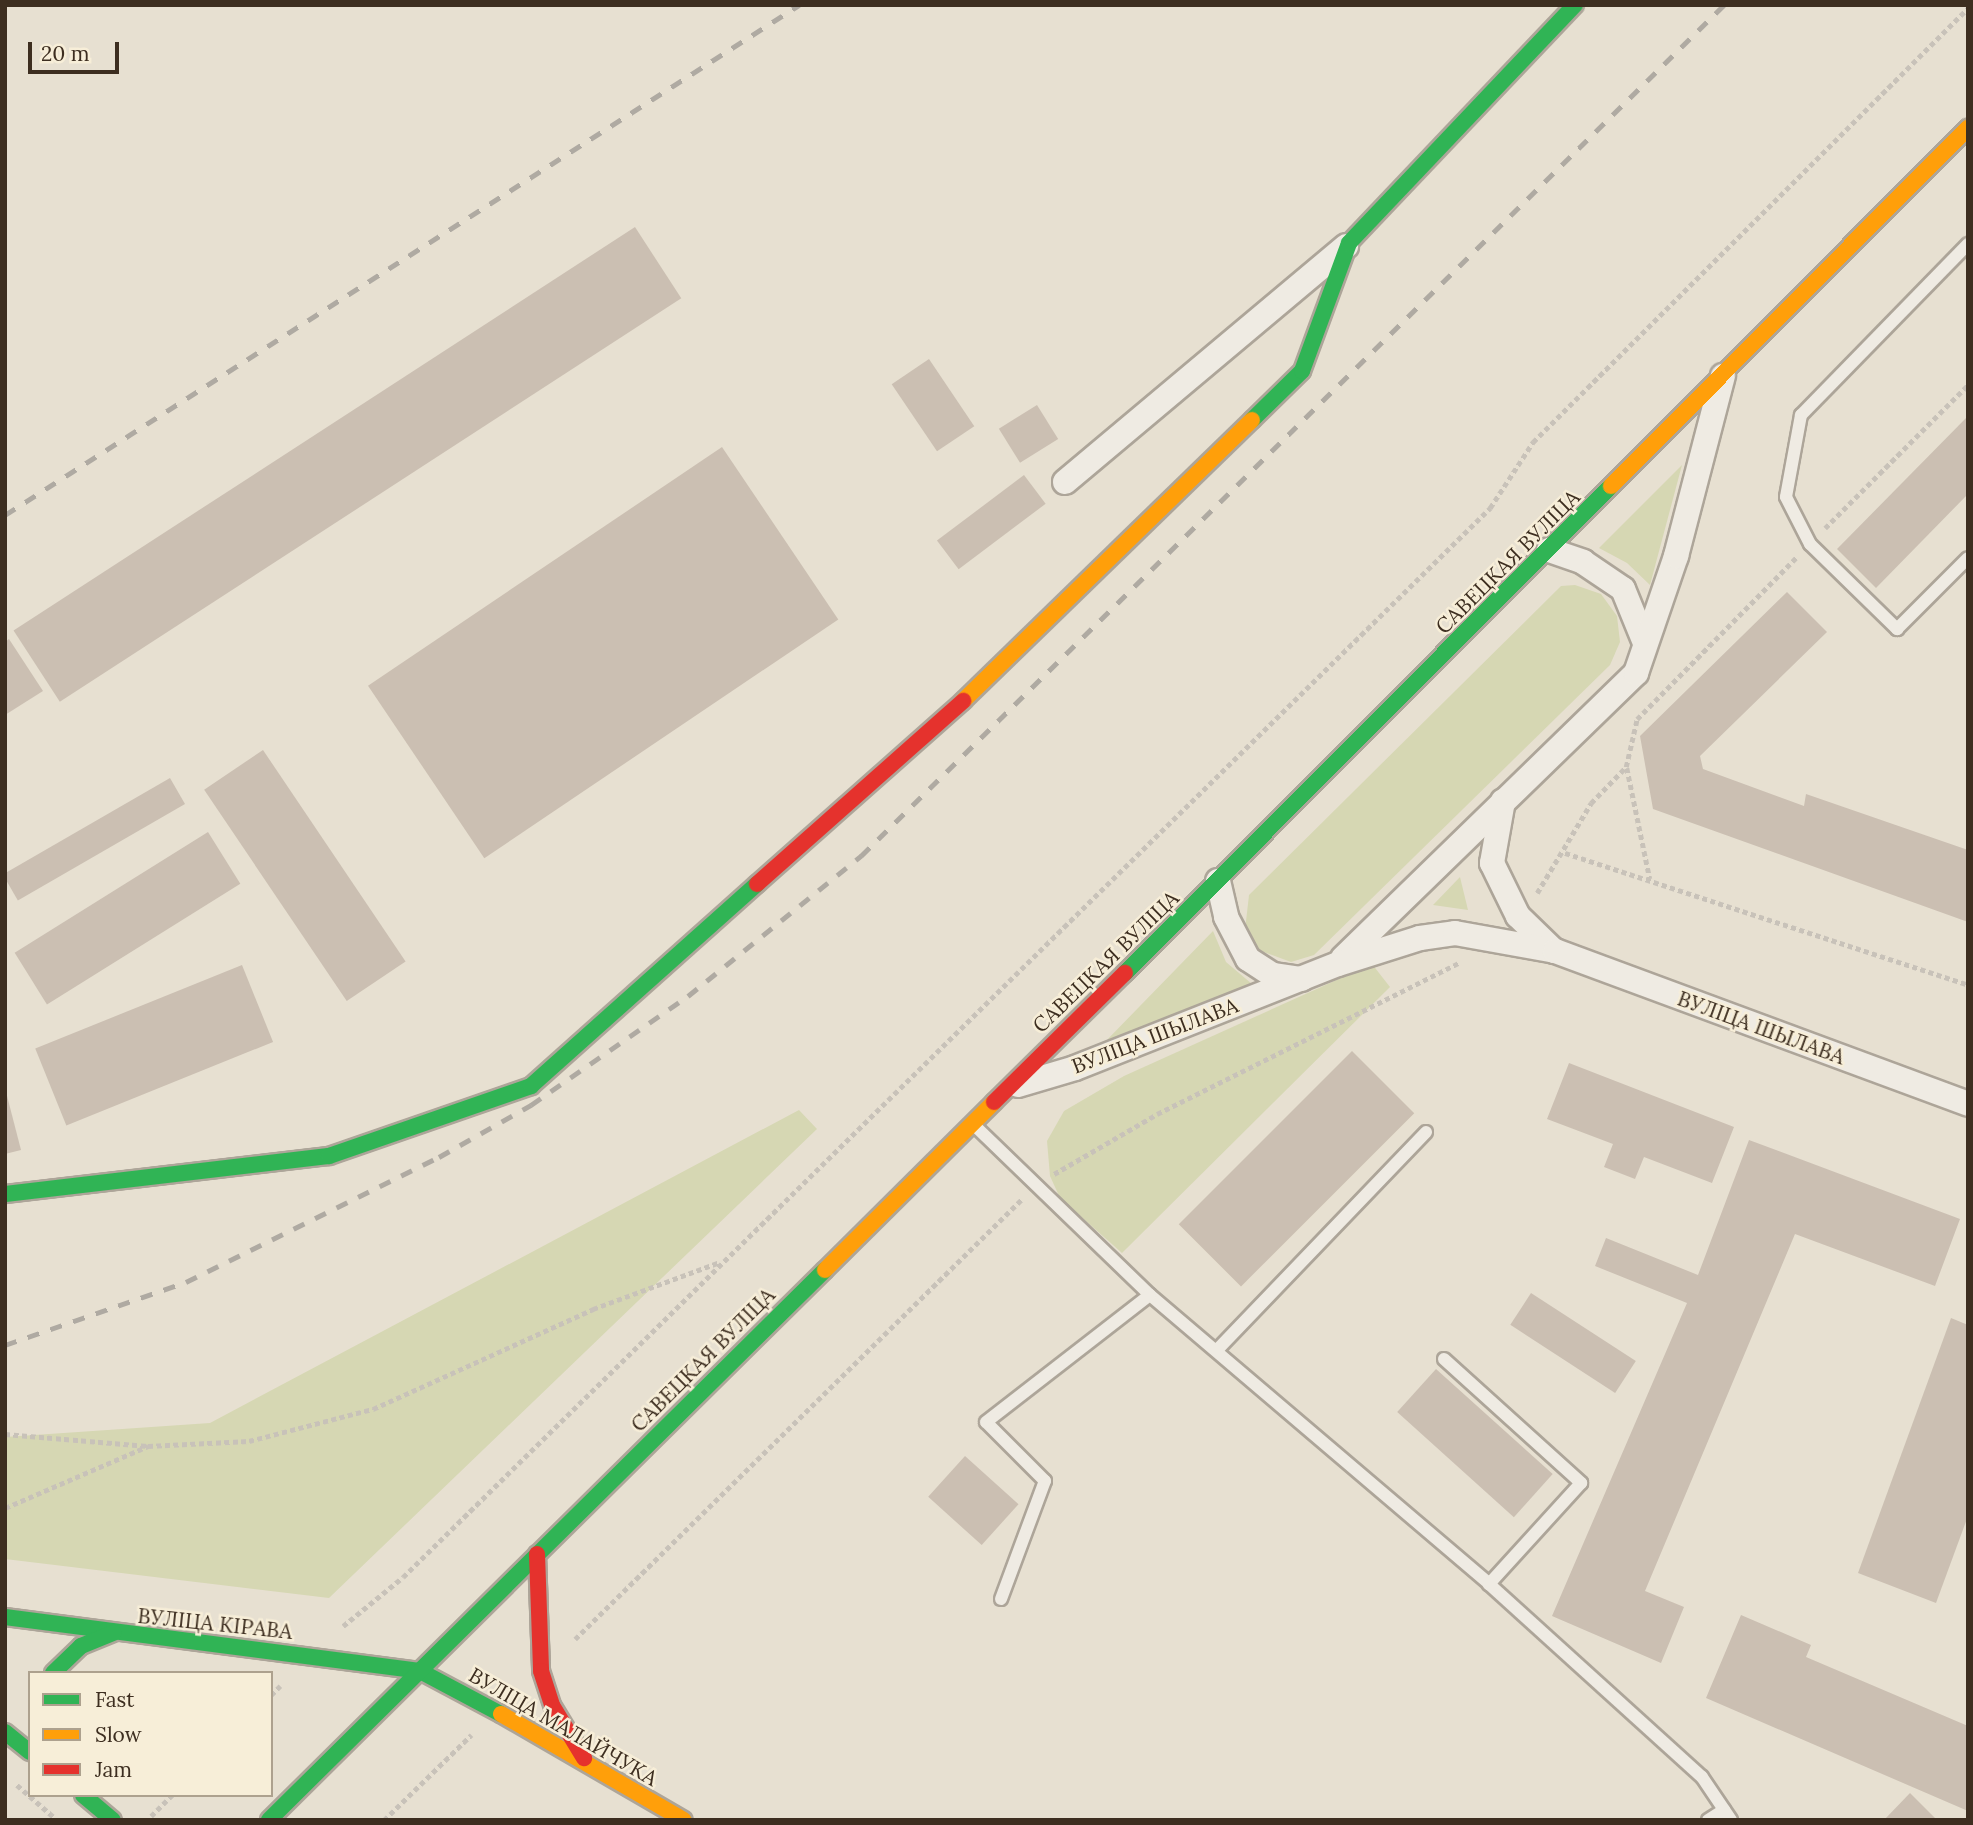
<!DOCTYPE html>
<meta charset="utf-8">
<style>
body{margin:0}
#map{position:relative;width:1973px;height:1825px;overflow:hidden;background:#e7e0d1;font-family:Lora,serif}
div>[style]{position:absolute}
.green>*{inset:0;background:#d6d7b3}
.building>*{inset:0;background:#cbbfb2;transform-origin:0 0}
.path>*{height:4.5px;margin-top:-2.25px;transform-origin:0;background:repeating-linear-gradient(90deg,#c8c2b9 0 5px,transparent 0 8.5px)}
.roads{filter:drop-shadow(2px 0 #ada599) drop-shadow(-2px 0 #ada599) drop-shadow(0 2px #ada599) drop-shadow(0 -2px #ada599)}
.lane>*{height:12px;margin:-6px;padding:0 6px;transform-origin:6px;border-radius:6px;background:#efebe3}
.street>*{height:24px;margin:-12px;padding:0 12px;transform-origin:12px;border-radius:12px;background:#efebe3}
.fast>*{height:16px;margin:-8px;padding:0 8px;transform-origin:8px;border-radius:8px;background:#30b455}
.slow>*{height:16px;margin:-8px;padding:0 8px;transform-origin:8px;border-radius:8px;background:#ff9f0a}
.jam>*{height:16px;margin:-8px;padding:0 8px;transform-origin:8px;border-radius:8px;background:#e5322d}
.rail>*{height:5px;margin-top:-2.5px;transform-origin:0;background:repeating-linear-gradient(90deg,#afaaa2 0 12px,transparent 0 24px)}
span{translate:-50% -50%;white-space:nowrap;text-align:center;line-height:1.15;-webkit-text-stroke:5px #f7eed8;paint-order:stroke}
.street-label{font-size:21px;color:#3d2e20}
.frame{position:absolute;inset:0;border:7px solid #3d2e20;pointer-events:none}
.legend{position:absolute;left:28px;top:1671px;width:245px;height:126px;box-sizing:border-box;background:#f7eed8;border:2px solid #ada18e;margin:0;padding:9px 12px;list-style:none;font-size:21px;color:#3d2e20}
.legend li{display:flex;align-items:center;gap:14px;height:35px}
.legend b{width:35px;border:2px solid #ada18e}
.scale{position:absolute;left:28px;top:42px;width:91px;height:32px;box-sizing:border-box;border:4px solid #3d2e20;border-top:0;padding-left:9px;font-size:21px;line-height:24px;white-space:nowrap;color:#3d2e20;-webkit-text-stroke:5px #f7eed8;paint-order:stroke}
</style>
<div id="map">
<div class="green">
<i style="clip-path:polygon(1682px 465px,1650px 585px,1627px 563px,1599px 548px)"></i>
<i style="clip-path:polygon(1575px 585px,1601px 594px,1617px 616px,1620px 642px,1610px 665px,1314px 955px,1291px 962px,1258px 950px,1245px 930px,1249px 895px,1561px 586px)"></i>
<i style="clip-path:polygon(1460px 877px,1468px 910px,1433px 905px)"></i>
<i style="clip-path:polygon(1213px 931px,1226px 962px,1252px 984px,1103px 1044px)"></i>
<i style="clip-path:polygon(1372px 964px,1390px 987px,1122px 1253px,1060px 1198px,1050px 1176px,1047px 1141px,1064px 1111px,1124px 1076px)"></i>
<i style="clip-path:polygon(799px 1110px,817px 1129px,329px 1598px,5px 1559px,5px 1437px,210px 1423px)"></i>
</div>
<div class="building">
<i style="left:635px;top:227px;width:85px;height:741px;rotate:57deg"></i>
<i style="left:929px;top:359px;width:81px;height:45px;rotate:56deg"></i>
<i style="left:1037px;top:405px;width:40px;height:45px;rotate:58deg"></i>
<i style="clip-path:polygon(1968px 416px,1968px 494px,1876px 588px,1837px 549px)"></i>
<i style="left:722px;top:447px;width:208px;height:427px;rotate:56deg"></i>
<i style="left:1024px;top:475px;width:36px;height:109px;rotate:53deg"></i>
<i style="clip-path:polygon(1787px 592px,1827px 632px,1700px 756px,1703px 769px,1804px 806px,1806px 794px,1968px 850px,1968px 922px,1653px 809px,1640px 736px)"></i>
<i style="clip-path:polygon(9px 639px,43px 691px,5px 715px,5px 642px)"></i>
<i style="left:263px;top:750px;width:255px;height:71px;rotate:56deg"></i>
<i style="left:170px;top:778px;width:30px;height:193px;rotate:60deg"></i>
<i style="left:208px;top:832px;width:61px;height:228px;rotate:58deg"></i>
<i style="left:242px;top:965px;width:83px;height:223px;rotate:68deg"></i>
<i style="left:1352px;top:1051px;width:88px;height:245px;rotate:45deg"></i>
<i style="clip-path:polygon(1569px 1063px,1734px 1127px,1712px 1183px,1644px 1157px,1635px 1179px,1604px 1167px,1613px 1144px,1547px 1119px)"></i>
<i style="clip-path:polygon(5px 1088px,21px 1150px,5px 1154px)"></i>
<i style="clip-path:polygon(1749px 1140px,1960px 1219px,1935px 1286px,1795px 1234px,1645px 1591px,1684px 1607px,1661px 1663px,1552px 1616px,1687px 1303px,1595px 1266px,1606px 1238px,1698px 1275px)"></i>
<i style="left:1531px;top:1293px;width:125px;height:38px;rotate:33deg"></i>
<i style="clip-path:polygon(1951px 1318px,1968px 1325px,1968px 1516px,1936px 1603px,1858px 1573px)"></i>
<i style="left:1436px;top:1369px;width:157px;height:58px;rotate:42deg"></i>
<i style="left:965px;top:1456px;width:72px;height:55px;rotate:42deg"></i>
<i style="clip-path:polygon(1741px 1615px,1811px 1645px,1806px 1657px,1968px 1726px,1968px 1811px,1706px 1698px)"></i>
<i style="clip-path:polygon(1910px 1793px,1937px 1820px,1884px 1820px)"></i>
</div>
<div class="path">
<i style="left:1825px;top:528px;width:202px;rotate:-45deg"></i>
<i style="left:1627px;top:768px;width:113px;rotate:78.3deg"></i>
<i style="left:1565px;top:853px;width:424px;rotate:18.1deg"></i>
<i style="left:1537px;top:893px;width:105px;rotate:-59deg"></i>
<i style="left:1591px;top:803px;width:50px;rotate:-45.8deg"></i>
<i style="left:1626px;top:767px;width:49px;rotate:-77.1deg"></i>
<i style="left:1637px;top:719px;width:228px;rotate:-45.4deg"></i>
<i style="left:1054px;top:1174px;width:119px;rotate:-30.2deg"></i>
<i style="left:1157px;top:1114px;width:338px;rotate:-26.6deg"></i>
<i style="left:5px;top:1434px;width:143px;rotate:4.8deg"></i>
<i style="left:5px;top:1508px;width:156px;rotate:-23.4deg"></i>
<i style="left:148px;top:1446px;width:101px;rotate:-2.8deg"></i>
<i style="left:249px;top:1441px;width:128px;rotate:-14.5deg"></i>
<i style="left:373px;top:1409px;width:242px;rotate:-24.4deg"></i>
<i style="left:593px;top:1309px;width:135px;rotate:-20.3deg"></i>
<i style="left:343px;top:1626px;width:77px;rotate:-39.2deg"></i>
<i style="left:403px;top:1577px;width:1525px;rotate:-44.52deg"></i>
<i style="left:1490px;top:508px;width:79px;rotate:-56.9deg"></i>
<i style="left:1533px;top:442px;width:614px;rotate:-44.93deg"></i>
<i style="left:575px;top:1639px;width:629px;rotate:-44.55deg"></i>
<i style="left:271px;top:1695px;width:13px;rotate:-45deg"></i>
<i style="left:17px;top:1785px;width:50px;rotate:41deg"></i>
<i style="left:151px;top:1816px;width:30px;rotate:-45deg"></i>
<i style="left:384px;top:1820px;width:122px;rotate:-44.3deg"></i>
</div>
<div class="roads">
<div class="lane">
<i style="left:1968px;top:244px;width:239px;rotate:134.3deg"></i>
<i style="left:1801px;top:415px;width:83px;rotate:100.4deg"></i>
<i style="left:1786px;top:497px;width:53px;rotate:62.9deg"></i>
<i style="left:1810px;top:544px;width:122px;rotate:44.3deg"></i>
<i style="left:1897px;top:629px;width:100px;rotate:-45deg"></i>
<i style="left:974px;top:1125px;width:245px;rotate:44deg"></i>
<i style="left:1150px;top:1295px;width:445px;rotate:40.4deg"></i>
<i style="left:1489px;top:1584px;width:287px;rotate:42.2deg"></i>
<i style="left:1702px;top:1777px;width:52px;rotate:56deg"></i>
<i style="left:1217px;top:1350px;width:302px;rotate:-46.2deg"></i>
<i style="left:1444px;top:1359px;width:185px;rotate:42.1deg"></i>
<i style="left:1581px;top:1483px;width:137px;rotate:132.3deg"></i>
<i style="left:1001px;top:1599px;width:126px;rotate:-69.6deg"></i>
<i style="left:1045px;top:1481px;width:83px;rotate:-135deg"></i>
<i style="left:986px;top:1422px;width:207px;rotate:-37.8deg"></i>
<i style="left:1708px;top:1820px;width:19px;rotate:-32deg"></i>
</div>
<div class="street">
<i style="left:1065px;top:482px;width:367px;rotate:-40deg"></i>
<i style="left:1549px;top:550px;width:36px;rotate:19deg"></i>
<i style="left:1583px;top:562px;width:48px;rotate:34deg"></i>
<i style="left:1623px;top:589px;width:58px;rotate:67.8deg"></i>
<i style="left:1503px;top:801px;width:63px;rotate:100.1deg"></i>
<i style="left:1492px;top:863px;width:59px;rotate:63.9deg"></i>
<i style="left:1518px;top:916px;width:50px;rotate:44.2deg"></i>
<i style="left:1218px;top:881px;width:37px;rotate:77deg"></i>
<i style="left:1226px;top:917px;width:47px;rotate:62.4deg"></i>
<i style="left:1248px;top:959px;width:30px;rotate:33deg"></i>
<i style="left:1273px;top:975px;width:29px;rotate:8deg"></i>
<i style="left:1343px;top:958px;width:409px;rotate:-44.2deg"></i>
<i style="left:1636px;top:673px;width:124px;rotate:-71.1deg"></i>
<i style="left:1676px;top:556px;width:186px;rotate:-75.4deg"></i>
<i style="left:1018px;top:1085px;width:59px;rotate:-16.6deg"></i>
<i style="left:1075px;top:1068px;width:283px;rotate:-21.6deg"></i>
<i style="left:1338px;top:964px;width:86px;rotate:-17.6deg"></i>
<i style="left:1420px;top:938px;width:35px;rotate:-8deg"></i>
<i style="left:1455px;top:933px;width:102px;rotate:10.2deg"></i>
<i style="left:1555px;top:951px;width:440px;rotate:20.3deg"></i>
</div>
<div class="fast">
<i style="left:1252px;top:420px;width:70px;rotate:-44.4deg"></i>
<i style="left:1302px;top:371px;width:136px;rotate:-69.8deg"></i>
<i style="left:1349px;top:243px;width:328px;rotate:-46.5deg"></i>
<i style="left:1125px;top:973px;width:688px;rotate:-45.06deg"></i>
<i style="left:5px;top:1194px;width:326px;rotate:-6.7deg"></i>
<i style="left:329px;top:1156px;width:214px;rotate:-19.1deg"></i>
<i style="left:531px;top:1086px;width:303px;rotate:-41.8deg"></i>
<i style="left:5px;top:1617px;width:418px;rotate:7.4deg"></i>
<i style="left:420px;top:1671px;width:92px;rotate:28deg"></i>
<i style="left:53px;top:1673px;width:39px;rotate:-44deg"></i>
<i style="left:81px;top:1646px;width:35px;rotate:-22deg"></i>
<i style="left:5px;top:1732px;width:32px;rotate:39deg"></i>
<i style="left:83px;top:1795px;width:39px;rotate:40deg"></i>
<i style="left:269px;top:1820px;width:782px;rotate:-44.69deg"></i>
</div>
<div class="slow">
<i style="left:1611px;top:486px;width:506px;rotate:-45.08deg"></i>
<i style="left:963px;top:701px;width:403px;rotate:-44.2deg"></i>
<i style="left:825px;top:1270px;width:238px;rotate:-44.8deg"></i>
<i style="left:501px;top:1714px;width:211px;rotate:30.1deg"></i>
</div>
<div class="jam">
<i style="left:757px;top:884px;width:276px;rotate:-41.6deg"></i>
<i style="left:994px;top:1102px;width:184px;rotate:-44.6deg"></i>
<i style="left:537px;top:1554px;width:117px;rotate:88deg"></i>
<i style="left:541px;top:1671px;width:38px;rotate:72deg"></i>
<i style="left:553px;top:1707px;width:60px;rotate:58.7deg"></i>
</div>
</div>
<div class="rail">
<i style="left:5px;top:515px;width:944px;rotate:-32.71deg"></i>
<i style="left:5px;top:1345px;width:192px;rotate:-19.2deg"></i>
<i style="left:186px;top:1282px;width:282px;rotate:-26.3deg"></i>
<i style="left:439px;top:1157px;width:106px;rotate:-29.5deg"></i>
<i style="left:531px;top:1105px;width:191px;rotate:-34.8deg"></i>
<i style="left:688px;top:996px;width:223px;rotate:-39deg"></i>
<i style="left:861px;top:856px;width:1212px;rotate:-44.6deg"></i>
</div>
<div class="street-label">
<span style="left:1508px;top:562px;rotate:-45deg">САВЕЦКАЯ ВУЛІЦА</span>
<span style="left:1106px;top:962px;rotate:-44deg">САВЕЦКАЯ ВУЛІЦА</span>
<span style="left:1761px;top:1028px;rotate:20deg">ВУЛІЦА ШЫЛАВА</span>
<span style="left:1155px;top:1036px;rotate:-21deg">ВУЛІЦА ШЫЛАВА</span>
<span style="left:703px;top:1360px;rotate:-45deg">САВЕЦКАЯ ВУЛІЦА</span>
<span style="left:215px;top:1624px;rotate:6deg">ВУЛІЦА КІРАВА</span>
<span style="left:563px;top:1727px;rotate:30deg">ВУЛІЦА МАЛАЙЧУКА</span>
</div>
<div class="frame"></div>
<ul class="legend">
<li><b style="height:9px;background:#30b455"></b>Fast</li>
<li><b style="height:9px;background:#ff9f0a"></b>Slow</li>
<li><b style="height:9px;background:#e5322d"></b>Jam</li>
</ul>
<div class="scale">20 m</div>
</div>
